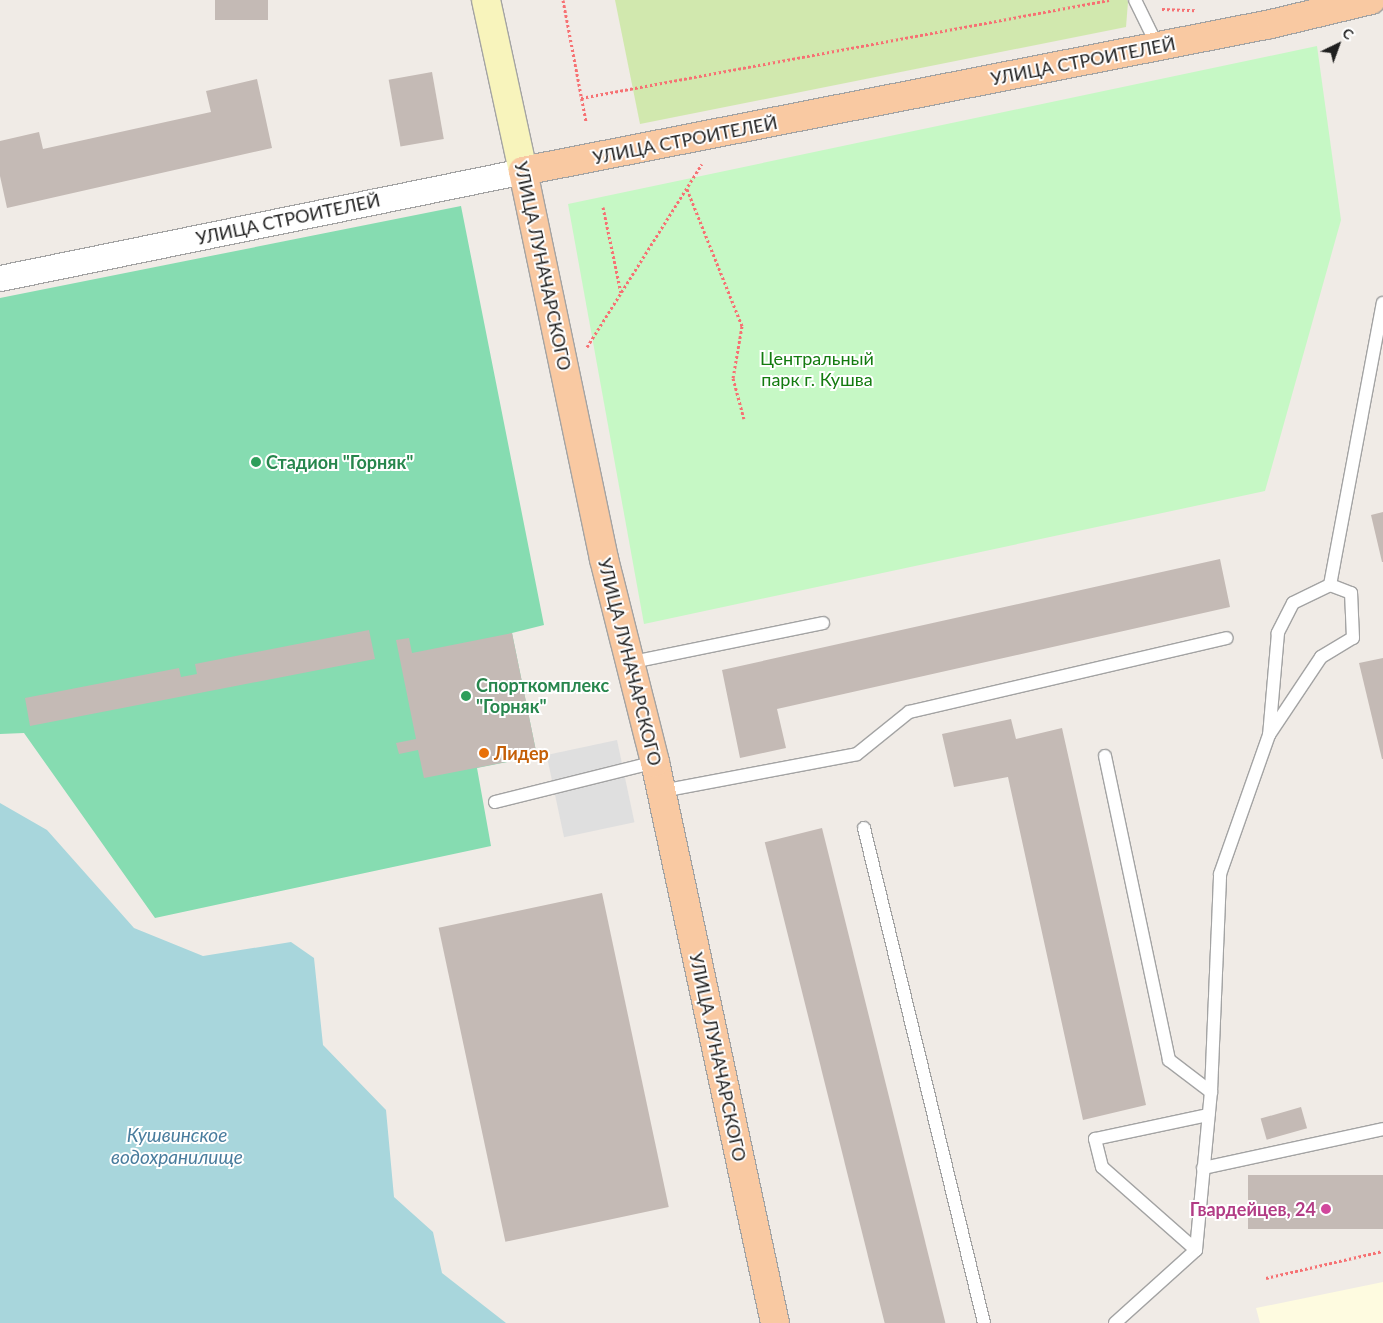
<!DOCTYPE html>
<meta charset="utf-8">
<style>
body{margin:0}
#map{position:relative;width:1383px;height:1323px;overflow:hidden;background:#f0ebe6;font-family:Lato,sans-serif}
div>[style]{position:absolute}
.education>*{inset:0;background:#fefbe0}
.grass>*{inset:0;background:#d1e8ae}
.park>*{inset:0;background:#c6f8c5}
.pitch>*{inset:0;background:#86dcb1}
.parking>*{inset:0;background:#dfdfdf;transform-origin:0 0}
.water>*{inset:0;background:#a8d6dc}
.building>*{inset:0;background:#c4bab5;transform-origin:0 0}
.path>*{height:3px;margin-top:-1.5px;transform-origin:0;background:repeating-linear-gradient(90deg,#f67173 0 2.5px,transparent 0 5px)}
.roads{filter:drop-shadow(1px 0 #a3a3a3) drop-shadow(-1px 0 #a3a3a3) drop-shadow(0 1px #a3a3a3) drop-shadow(0 -1px #a3a3a3)}
.service>*{height:12px;margin:-6px;padding:0 6px;transform-origin:6px;border-radius:6px;background:#fff}
.minor>*{height:25px;margin:-12.5px;padding:0 12.5px;transform-origin:12.5px;border-radius:12.5px;background:#fff}
.secondary>*{height:28px;margin:-14px;padding:0 14px;transform-origin:14px;border-radius:14px;background:#f8f4bc}
.primary>*{height:28px;margin:-14px;padding:0 14px;transform-origin:14px;border-radius:14px;background:#f9c9a2}
.dots>*{width:14px;height:14px;translate:-50% -50%;box-sizing:border-box;border:2px solid #fff;border-radius:50%}
span{translate:-50% -50%;white-space:nowrap;text-align:center;line-height:1.15;-webkit-text-stroke:4px #fff;paint-order:stroke}
.street-label{font-size:18px;color:#1f1f1f}
.park-label{font-size:18px;color:#137b0f}
.leisure-label{font-size:18px;color:#27864d;font-weight:700}
.left{translate:0 -50%;text-align:left}
.food-label{font-size:18px;color:#c56008;font-weight:700}
.hotel-label{font-size:18px;color:#b23c85;font-weight:700}
.right{translate:-100% -50%;text-align:right}
.water-label{font-size:19px;color:#487c9d;font-style:italic}
.north{position:absolute;left:1313px;top:20px;width:50px;height:50px;-webkit-text-stroke:4px #fff;paint-order:stroke;rotate:42deg;font-size:14px;font-weight:700;line-height:20px;text-align:center;color:#1f1f1f}
.north::after{content:'';display:block;margin:auto;width:18px;height:22px;background:#1f1f1f;clip-path:polygon(50% 0,100% 100%,50% 72%,0 100%)}
</style>
<div id="map">
<div class="education">
<i style="clip-path:polygon(1383px 1282px,1383px 1323px,1260px 1323px,1256px 1308px)"></i>
</div>
<div class="grass">
<i style="clip-path:polygon(615px 0,1127px 0,1128px 2px,1126px 27px,640px 124px)"></i>
</div>
<div class="park">
<i style="clip-path:polygon(1317px 46px,1341px 220px,1265px 491px,644px 624px,568px 204px)"></i>
</div>
<div class="pitch">
<i style="clip-path:polygon(461px 206px,544px 625px,512px 633px,537px 756px,477px 768px,491px 846px,155px 918px,24px 733px,0 734px,0 298px)"></i>
</div>
<div class="parking">
<i style="left:617px;top:740px;width:84px;height:72px;rotate:78deg"></i>
</div>
<div class="water">
<i style="clip-path:polygon(0 803px,47px 830px,134px 928px,203px 956px,291px 942px,314px 958px,323px 1045px,386px 1110px,394px 1197px,433px 1232px,442px 1273px,506px 1323px,0 1323px)"></i>
</div>
<div class="building">
<i style="left:215px;top:0;width:53px;height:20px"></i>
<i style="left:432px;top:72px;width:68px;height:44px;rotate:80deg"></i>
<i style="clip-path:polygon(257px 79px,272px 148px,7px 208px,0 176px,0 141px,39px 132px,43px 149px,211px 112px,206px 91px)"></i>
<i style="clip-path:polygon(1383px 512px,1383px 562px,1382px 562px,1371px 515px)"></i>
<i style="clip-path:polygon(1220px 559px,1230px 607px,777px 709px,786px 748px,740px 758px,722px 670px)"></i>
<i style="clip-path:polygon(369px 630px,375px 659px,30px 726px,25px 698px,179px 668px,181px 677px,197px 674px,195px 664px)"></i>
<i style="clip-path:polygon(512px 633px,537px 756px,424px 778px,418px 750px,399px 754px,396px 743px,416px 739px,396px 640px,409px 638px,412px 653px)"></i>
<i style="clip-path:polygon(1383px 658px,1383px 759px,1382px 759px,1359px 663px)"></i>
<i style="clip-path:polygon(1011px 719px,1016px 739px,1062px 728px,1146px 1105px,1083px 1120px,1008px 777px,954px 787px,942px 734px)"></i>
<i style="left:822px;top:828px;width:510px;height:59px;rotate:76deg"></i>
<i style="left:602px;top:893px;width:321px;height:167px;rotate:78deg"></i>
<i style="left:1301px;top:1107px;width:22px;height:42px;rotate:74deg"></i>
<i style="left:1383px;top:1175px;width:54px;height:135px;rotate:90deg"></i>
</div>
<div class="path">
<i style="left:563px;top:0;width:124px;rotate:79.3deg"></i>
<i style="left:1162px;top:9px;width:33px;rotate:2deg"></i>
<i style="left:581px;top:98px;width:537px;rotate:-10.51deg"></i>
<i style="left:687px;top:189px;width:148px;rotate:68.1deg"></i>
<i style="left:742px;top:326px;width:53px;rotate:99.8deg"></i>
<i style="left:733px;top:378px;width:42px;rotate:75deg"></i>
<i style="left:603px;top:207px;width:88px;rotate:78.2deg"></i>
<i style="left:587px;top:347px;width:216px;rotate:-57.9deg"></i>
<i style="left:1266px;top:1278px;width:120px;rotate:-13deg"></i>
</div>
<div class="roads">
<div class="service">
<i style="left:1135px;top:0;width:52px;rotate:63.9deg"></i>
<i style="left:1330px;top:585px;width:287px;rotate:-79.4deg"></i>
<i style="left:633px;top:662px;width:194px;rotate:-11.6deg"></i>
<i style="left:1105px;top:756px;width:311px;rotate:78.1deg"></i>
<i style="left:1169px;top:1060px;width:53px;rotate:37.3deg"></i>
<i style="left:662px;top:791px;width:198px;rotate:-10.7deg"></i>
<i style="left:857px;top:754px;width:67px;rotate:-38.9deg"></i>
<i style="left:909px;top:712px;width:326px;rotate:-13.1deg"></i>
<i style="left:495px;top:802px;width:165px;rotate:-14deg"></i>
<i style="left:864px;top:828px;width:509px;rotate:76.37deg"></i>
<i style="left:1203px;top:1168px;width:184px;rotate:-12.2deg"></i>
<i style="left:1196px;top:1250px;width:125px;rotate:-138.6deg"></i>
<i style="left:1102px;top:1167px;width:29px;rotate:-104deg"></i>
<i style="left:1095px;top:1139px;width:116px;rotate:-12deg"></i>
<i style="left:1115px;top:1323px;width:109px;rotate:-42deg"></i>
<i style="left:1196px;top:1250px;width:159px;rotate:-84.6deg"></i>
<i style="left:1211px;top:1092px;width:218px;rotate:-87.6deg"></i>
<i style="left:1220px;top:874px;width:147px;rotate:-70.6deg"></i>
<i style="left:1269px;top:735px;width:94px;rotate:-56.3deg"></i>
<i style="left:1321px;top:657px;width:37px;rotate:-31deg"></i>
<i style="left:1353px;top:638px;width:45px;rotate:-92.5deg"></i>
<i style="left:1351px;top:593px;width:22px;rotate:-159deg"></i>
<i style="left:1330px;top:585px;width:41px;rotate:154.1deg"></i>
<i style="left:1293px;top:603px;width:34px;rotate:117deg"></i>
<i style="left:1278px;top:633px;width:102px;rotate:95deg"></i>
</div>
<div class="minor">
<i style="left:0;top:278px;width:534px;rotate:-11.56deg"></i>
</div>
<div class="secondary">
<i style="left:486px;top:0;width:175px;rotate:77.8deg"></i>
</div>
<div class="primary">
<i style="left:775px;top:1323px;width:574px;rotate:-102.07deg"></i>
<i style="left:655px;top:762px;width:209px;rotate:-104.1deg"></i>
<i style="left:604px;top:559px;width:396px;rotate:-101.8deg"></i>
<i style="left:523px;top:171px;width:762px;rotate:-11.12deg"></i>
<i style="left:1271px;top:24px;width:103px;rotate:-13.5deg"></i>
</div>
</div>
<div class="dots">
<i style="left:256px;top:462px;background:#2e9e5b"></i>
<i style="left:466px;top:696px;background:#2e9e5b"></i>
<i style="left:484px;top:753px;background:#e8710a"></i>
<i style="left:1326px;top:1209px;background:#d1479c"></i>
</div>
<div class="street-label">
<span style="left:1083px;top:61px;rotate:-11deg">УЛИЦА СТРОИТЕЛЕЙ</span>
<span style="left:685px;top:140px;rotate:-11deg">УЛИЦА СТРОИТЕЛЕЙ</span>
<span style="left:288px;top:219px;rotate:-12deg">УЛИЦА СТРОИТЕЛЕЙ</span>
<span style="left:543px;top:266px;rotate:78deg">УЛИЦА ЛУНАЧАРСКОГО</span>
<span style="left:630px;top:662px;rotate:76deg">УЛИЦА ЛУНАЧАРСКОГО</span>
<span style="left:718px;top:1057px;rotate:78deg">УЛИЦА ЛУНАЧАРСКОГО</span>
</div>
<div class="park-label">
<span style="left:817px;top:369px">Центральный<br>парк г. Кушва</span>
</div>
<div class="leisure-label">
<span class="left" style="left:266px;top:462px">Стадион "Горняк"</span>
<span class="left" style="left:476px;top:696px">Спорткомплекс<br>"Горняк"</span>
</div>
<div class="food-label">
<span class="left" style="left:494px;top:753px">Лидер</span>
</div>
<div class="hotel-label">
<span class="right" style="left:1316px;top:1209px">Гвардейцев, 24</span>
</div>
<div class="water-label">
<span style="left:177px;top:1146px">Кушвинское<br>водохранилище</span>
</div>
<div class="north">С</div>
</div>
